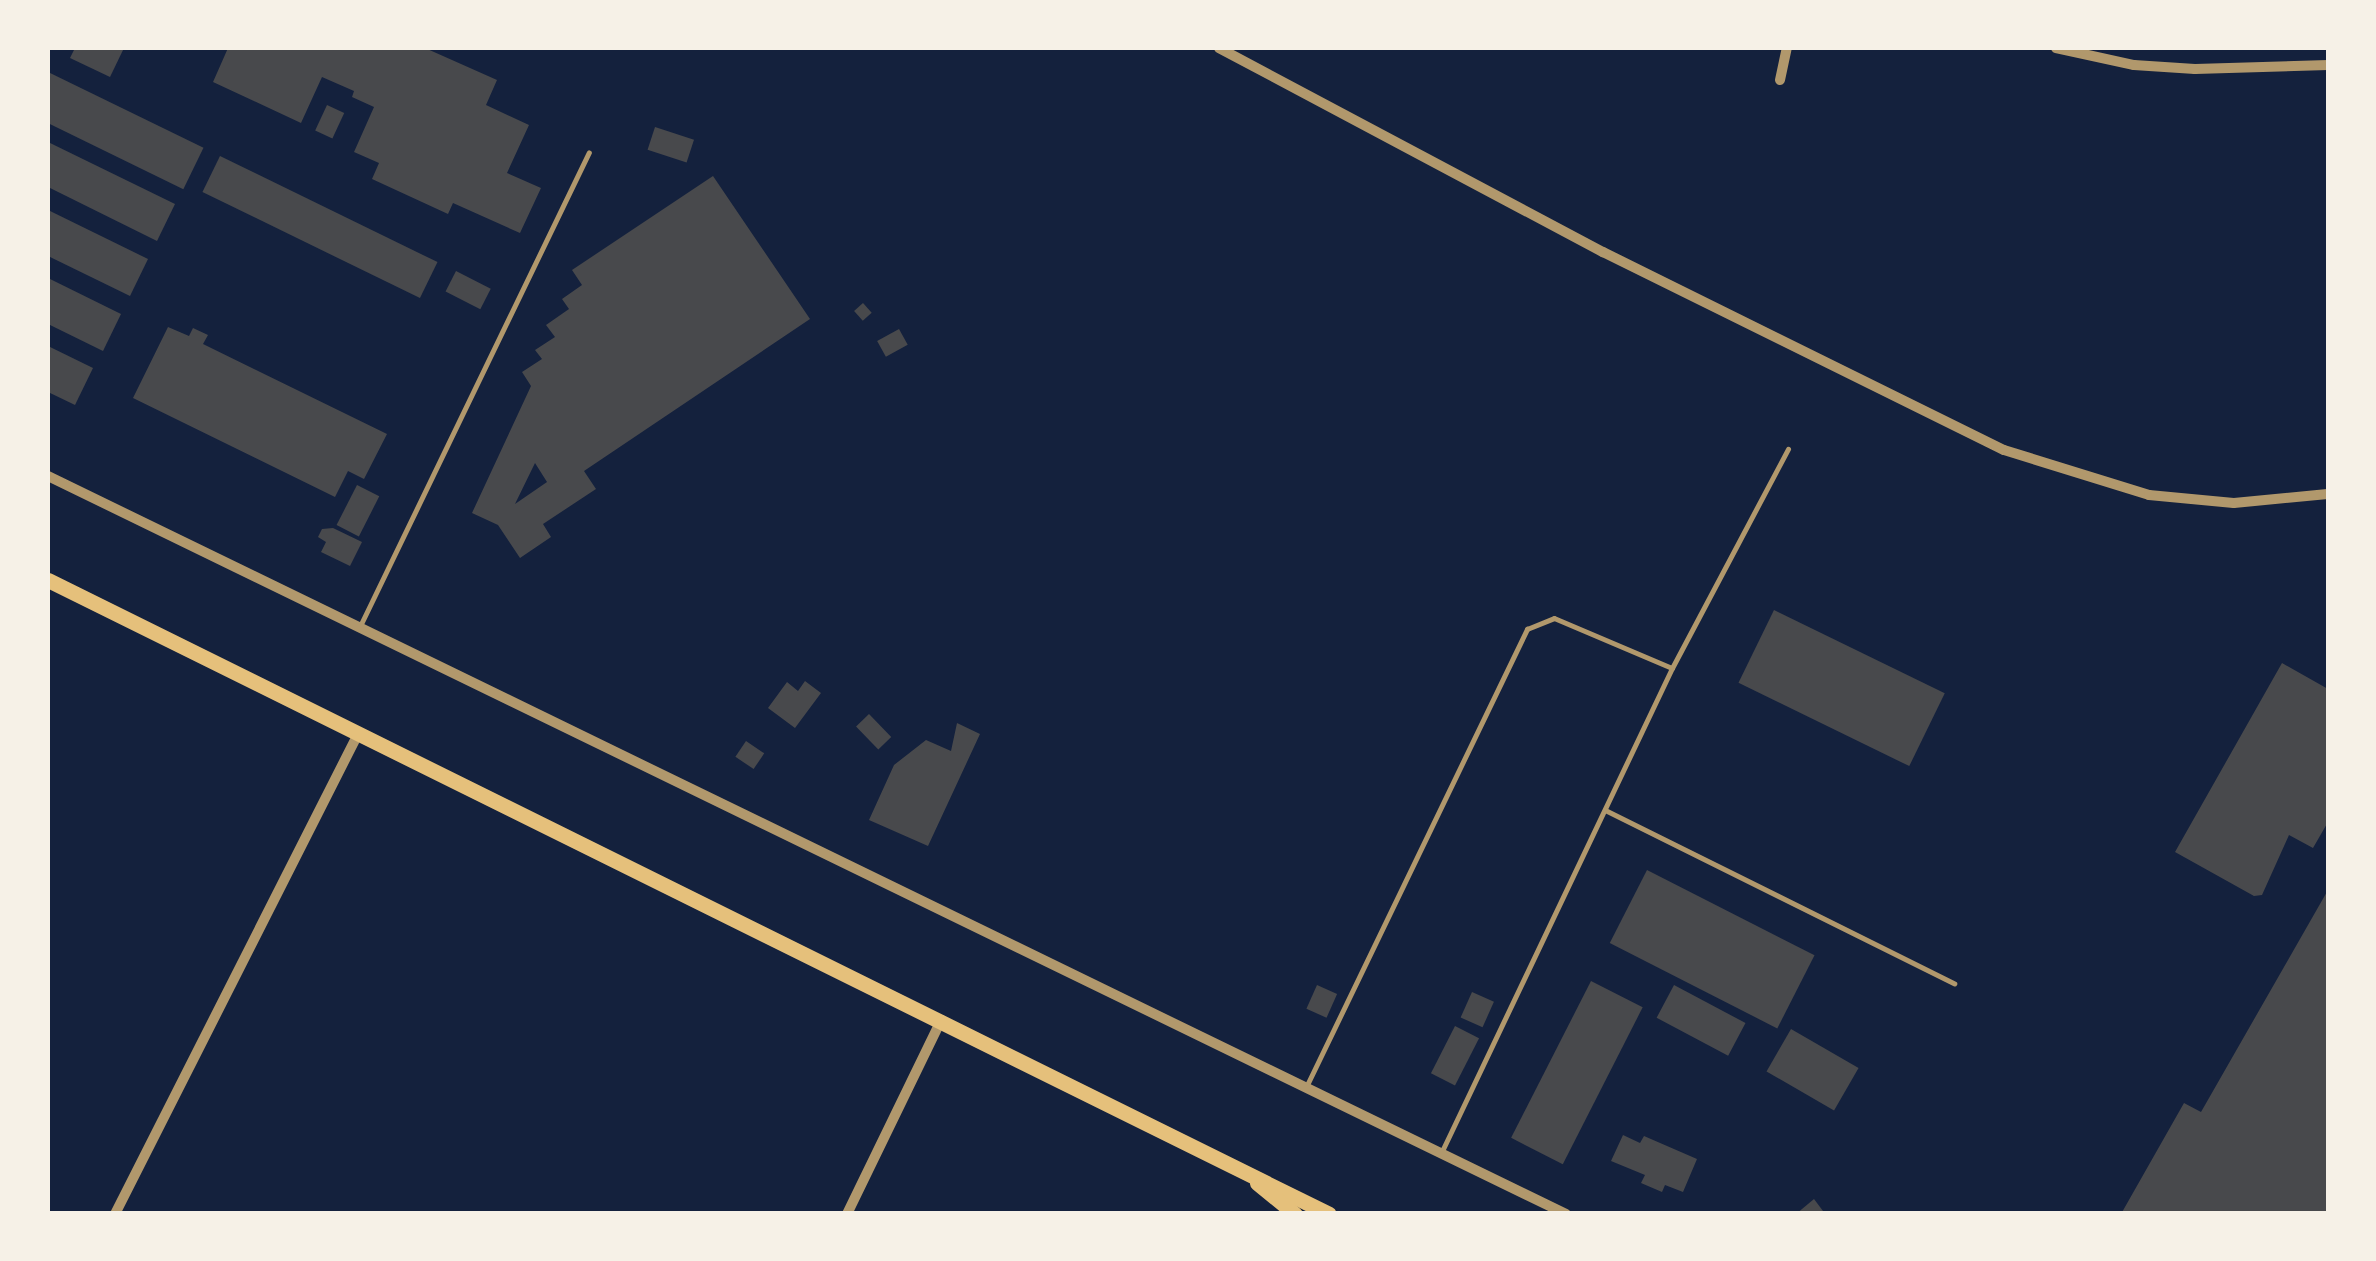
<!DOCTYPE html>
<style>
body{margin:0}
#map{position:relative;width:2376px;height:1261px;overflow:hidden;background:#14213d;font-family:Commissioner,sans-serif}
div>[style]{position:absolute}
.building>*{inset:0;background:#48494c;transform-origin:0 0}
.service>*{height:5px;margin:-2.5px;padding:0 2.5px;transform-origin:2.5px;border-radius:2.5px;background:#b1986c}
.minor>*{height:10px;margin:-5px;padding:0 5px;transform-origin:5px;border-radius:5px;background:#b1986c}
.secondary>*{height:15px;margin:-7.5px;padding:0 7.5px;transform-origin:7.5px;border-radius:7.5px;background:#e5c07b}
span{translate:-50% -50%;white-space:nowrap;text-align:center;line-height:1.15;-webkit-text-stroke:8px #f6f1e7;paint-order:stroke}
.frame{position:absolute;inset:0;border:50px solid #f6f1e7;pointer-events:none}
</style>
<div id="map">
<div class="building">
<i style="clip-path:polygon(75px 48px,124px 48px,110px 77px,70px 58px)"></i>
<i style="clip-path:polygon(228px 48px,425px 48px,497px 80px,486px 105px,529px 125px,507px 173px,541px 188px,520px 233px,453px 203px,448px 214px,372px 179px,379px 163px,354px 152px,374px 107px,352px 97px,354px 91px,322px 77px,301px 123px,213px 82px)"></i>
<i style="left:48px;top:72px;width:173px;height:46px;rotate:26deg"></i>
<i style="left:327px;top:105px;width:19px;height:28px;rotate:25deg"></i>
<i style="left:655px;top:127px;width:41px;height:24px;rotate:18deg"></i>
<i style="clip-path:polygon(48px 142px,175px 204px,157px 241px,48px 187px)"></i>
<i style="left:220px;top:156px;width:242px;height:40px;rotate:26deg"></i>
<i style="clip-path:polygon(evenodd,713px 176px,810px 319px,584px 471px,596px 489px,543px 524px,551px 537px,520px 558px,498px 525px,472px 513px,531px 386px,522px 372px,542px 359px,535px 350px,555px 337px,546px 325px,569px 309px,562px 299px,582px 285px,572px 270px,713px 176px,535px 463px,547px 482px,515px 504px,535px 463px)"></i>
<i style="clip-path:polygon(48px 210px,148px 259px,130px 296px,48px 256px)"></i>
<i style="left:456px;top:271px;width:39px;height:23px;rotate:27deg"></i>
<i style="clip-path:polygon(48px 278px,121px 314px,103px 351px,48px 324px)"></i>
<i style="left:863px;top:303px;width:13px;height:12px;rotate:48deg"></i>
<i style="clip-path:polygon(168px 327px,189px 336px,193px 328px,208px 335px,203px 344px,387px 434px,364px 479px,348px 471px,335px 497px,133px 398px)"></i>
<i style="left:899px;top:329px;width:18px;height:25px;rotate:61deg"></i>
<i style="clip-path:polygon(48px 346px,93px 368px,75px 405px,48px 392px)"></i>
<i style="left:357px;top:485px;width:25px;height:45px;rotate:27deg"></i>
<i style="clip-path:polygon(333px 528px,362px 542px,350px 566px,321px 552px,326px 542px,318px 537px,322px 529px)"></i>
<i style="left:1774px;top:610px;width:190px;height:81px;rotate:26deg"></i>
<i style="clip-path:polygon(2282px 663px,2328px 689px,2328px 822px,2313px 848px,2289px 835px,2262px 895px,2254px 896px,2175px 852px)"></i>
<i style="clip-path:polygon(805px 681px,821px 693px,795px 728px,768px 708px,787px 682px,798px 691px)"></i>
<i style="left:869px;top:714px;width:32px;height:18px;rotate:46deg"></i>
<i style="clip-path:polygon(957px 723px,980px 734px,928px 846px,869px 820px,894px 765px,926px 740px,951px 751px)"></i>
<i style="left:746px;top:741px;width:22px;height:19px;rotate:34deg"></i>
<i style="left:1647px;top:870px;width:188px;height:82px;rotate:27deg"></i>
<i style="clip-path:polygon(2328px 890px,2328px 1214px,2121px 1214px,2184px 1103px,2201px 1112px)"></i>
<i style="left:1591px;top:981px;width:58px;height:176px;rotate:27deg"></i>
<i style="left:1317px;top:985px;width:22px;height:26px;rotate:24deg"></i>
<i style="left:1674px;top:985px;width:81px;height:37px;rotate:28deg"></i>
<i style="left:1472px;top:992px;width:24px;height:28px;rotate:24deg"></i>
<i style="left:1455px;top:1026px;width:27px;height:53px;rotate:27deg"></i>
<i style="left:1791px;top:1029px;width:78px;height:49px;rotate:30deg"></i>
<i style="clip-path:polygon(1623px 1135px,1640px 1143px,1644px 1136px,1697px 1159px,1683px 1192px,1665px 1185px,1662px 1192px,1641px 1183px,1645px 1175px,1611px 1161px)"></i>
<i style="clip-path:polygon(1814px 1199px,1823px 1211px,1796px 1214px)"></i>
</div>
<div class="service">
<i style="left:360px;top:626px;width:526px;rotate:-64.21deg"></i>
<i style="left:1605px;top:810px;width:390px;rotate:26.4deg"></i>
<i style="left:1306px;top:1087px;width:509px;rotate:-64.24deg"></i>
<i style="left:1527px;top:629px;width:29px;rotate:-22deg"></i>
<i style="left:1554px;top:618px;width:128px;rotate:23deg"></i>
<i style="left:1442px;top:1151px;width:535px;rotate:-64.54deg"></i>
<i style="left:1672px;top:668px;width:248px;rotate:-62.1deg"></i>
</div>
<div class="minor">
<i style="left:1219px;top:48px;width:435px;rotate:28deg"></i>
<i style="left:1603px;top:252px;width:447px;rotate:26.3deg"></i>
<i style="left:2004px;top:450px;width:152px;rotate:17.2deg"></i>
<i style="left:2149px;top:495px;width:85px;rotate:5.4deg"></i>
<i style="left:2234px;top:503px;width:94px;rotate:-5.5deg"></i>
<i style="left:2056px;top:48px;width:80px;rotate:12.3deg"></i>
<i style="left:2134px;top:65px;width:61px;rotate:3.8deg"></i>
<i style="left:2195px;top:69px;width:133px;rotate:-1.7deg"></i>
<i style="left:1780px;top:80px;width:33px;rotate:-78deg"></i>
<i style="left:48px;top:476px;width:1688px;rotate:25.93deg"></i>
<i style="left:115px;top:1214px;width:540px;rotate:-63.15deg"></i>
<i style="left:847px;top:1214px;width:216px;rotate:-64.1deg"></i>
</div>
<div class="secondary">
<i style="left:48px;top:580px;width:1429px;rotate:26.33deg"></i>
<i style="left:1257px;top:1183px;width:49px;rotate:39.2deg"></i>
</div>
<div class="frame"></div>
</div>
